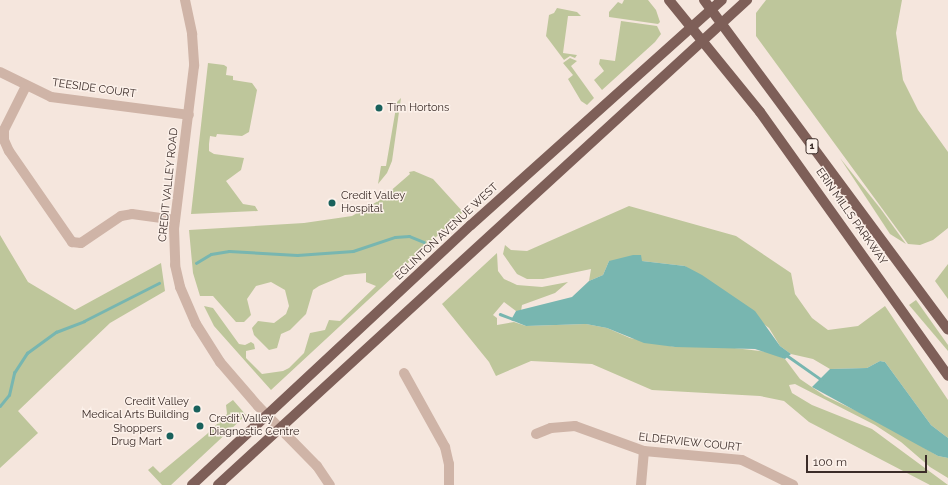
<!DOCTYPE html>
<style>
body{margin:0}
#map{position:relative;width:948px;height:485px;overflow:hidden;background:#f5e6dd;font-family:Raleway,sans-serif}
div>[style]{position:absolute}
.green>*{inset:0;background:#bec69b}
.water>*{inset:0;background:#78b6b0}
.stream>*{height:2.5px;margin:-1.25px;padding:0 1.25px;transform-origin:1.25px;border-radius:1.25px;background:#78b6b0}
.minor>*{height:10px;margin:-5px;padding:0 5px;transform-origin:5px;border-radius:5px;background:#cfb4a7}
.major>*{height:10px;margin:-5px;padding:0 5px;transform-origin:5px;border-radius:5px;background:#7e5f58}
.dots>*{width:11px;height:11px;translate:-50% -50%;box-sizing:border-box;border:2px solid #fcf1ea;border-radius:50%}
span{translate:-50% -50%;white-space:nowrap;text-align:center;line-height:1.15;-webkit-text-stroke:3px #fcf1ea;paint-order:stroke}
.shield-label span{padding:1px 3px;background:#fcf1ea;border:1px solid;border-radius:3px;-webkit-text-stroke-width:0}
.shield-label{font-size:10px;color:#3b2c28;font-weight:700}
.street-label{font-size:11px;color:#3b2c28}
.poi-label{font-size:11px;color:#3b2c28}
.left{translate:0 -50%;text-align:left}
.right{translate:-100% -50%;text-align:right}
.scale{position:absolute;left:806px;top:455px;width:121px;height:18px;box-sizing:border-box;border:2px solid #3b2c28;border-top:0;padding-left:5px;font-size:12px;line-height:14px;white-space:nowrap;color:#3b2c28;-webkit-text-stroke:3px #fcf1ea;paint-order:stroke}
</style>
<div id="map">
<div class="green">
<i style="clip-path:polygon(624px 0,648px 0,656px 10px,660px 22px,658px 24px,609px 17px,609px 12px,618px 2px,622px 4px)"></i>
<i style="clip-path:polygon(766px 0,902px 0,896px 33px,903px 80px,918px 110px,948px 152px,948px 228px,933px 240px,920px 245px,908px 244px,756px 36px,756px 13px)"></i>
<i style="clip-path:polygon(557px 8px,577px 12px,581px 16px,568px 16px,563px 53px,577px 55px,575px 58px,570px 56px,564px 60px,546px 36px,549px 15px,554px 13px)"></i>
<i style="clip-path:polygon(621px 21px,657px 26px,661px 34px,655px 42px,602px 90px,594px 80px,604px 71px,599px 64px,600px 59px,615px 61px)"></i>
<i style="clip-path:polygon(570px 58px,577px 61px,571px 66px,594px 98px,587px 105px,581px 101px,568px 79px,573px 75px,563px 63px)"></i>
<i style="clip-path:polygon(208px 63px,224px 65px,227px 67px,226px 75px,233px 76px,233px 80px,252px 83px,257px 90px,249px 132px,242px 136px,217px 134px,216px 137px,210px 136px,209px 144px,209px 151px,214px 154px,244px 158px,241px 170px,226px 181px,243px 204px,255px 206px,258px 211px,191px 214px)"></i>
<i style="clip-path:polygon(401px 98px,392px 161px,387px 173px,378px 184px,381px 166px,386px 166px,397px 102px)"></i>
<i style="clip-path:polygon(840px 158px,880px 208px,906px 244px,890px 234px)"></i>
<i style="clip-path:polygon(414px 171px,433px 179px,463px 212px,271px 390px,214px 326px,204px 306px,213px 308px,239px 344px,245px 345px,251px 342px,254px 344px,255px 349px,246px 351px,246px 358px,262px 374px,283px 371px,289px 368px,304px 353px,310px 333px,325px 330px,329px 320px,340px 321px,376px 286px,366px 282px,366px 273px,345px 275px,319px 286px,313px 290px,306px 314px,290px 330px,281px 334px,277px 348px,269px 350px,254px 335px,252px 328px,258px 321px,274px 323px,286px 314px,289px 306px,285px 290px,271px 282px,256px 286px,247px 299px,251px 315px,244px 322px,236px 322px,213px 296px,200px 296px,193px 273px,189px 230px,304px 223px,352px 216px,380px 200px,410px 174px,409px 172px)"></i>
<i style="clip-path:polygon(629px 206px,736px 236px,791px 273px,795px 294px,812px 318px,828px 330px,858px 326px,885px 306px,948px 400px,948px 438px,931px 425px,885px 362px,880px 361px,867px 368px,830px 369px,813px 359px,791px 354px,780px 346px,769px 328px,685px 266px,642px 261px,609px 261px,603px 275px,589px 281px,591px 269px,543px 279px,527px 279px,517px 274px,503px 254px,505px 245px,511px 250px,527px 251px)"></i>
<i style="clip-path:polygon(0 235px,28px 282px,75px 310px,161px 263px,165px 291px,110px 323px,18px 411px,38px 433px,0 468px)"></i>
<i style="clip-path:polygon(497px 253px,498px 271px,504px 279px,517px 285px,542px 287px,568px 282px,555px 293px,522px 305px,521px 311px,516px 311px,504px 302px,493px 315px,497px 318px,497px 325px,514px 322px,526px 326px,586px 324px,607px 328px,630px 338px,675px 347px,726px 347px,769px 352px,785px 359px,800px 379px,825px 396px,884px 424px,938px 456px,948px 458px,948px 478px,930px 467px,901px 442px,875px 425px,795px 384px,789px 385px,792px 393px,812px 405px,872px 429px,948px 485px,930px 485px,809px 422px,784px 401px,760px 396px,652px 390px,592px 364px,531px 361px,496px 376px,489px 362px,442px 304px)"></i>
<i style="clip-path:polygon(948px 264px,948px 299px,935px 281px)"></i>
<i style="clip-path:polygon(916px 300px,948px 345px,948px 351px,909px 305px)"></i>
<i style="clip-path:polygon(233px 400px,246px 415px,171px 485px,162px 485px,148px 470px,153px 466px,160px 473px,207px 434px,227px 414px,226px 405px)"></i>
</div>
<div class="water">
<i style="clip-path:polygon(633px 255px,641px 255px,642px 261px,685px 266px,702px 275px,755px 311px,780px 346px,791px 354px,785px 359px,755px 349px,675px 347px,644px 343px,607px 328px,586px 324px,526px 326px,511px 320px,516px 311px,572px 297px,589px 281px,603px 275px,609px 261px)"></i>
<i style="clip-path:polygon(880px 361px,885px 362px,931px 425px,948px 438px,948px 458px,938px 456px,812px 387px,830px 369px,867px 368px)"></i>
</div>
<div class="stream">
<i style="left:196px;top:263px;width:17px;rotate:-31deg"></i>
<i style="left:211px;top:254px;width:18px;rotate:-9deg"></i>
<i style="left:229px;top:251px;width:68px;rotate:3.4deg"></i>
<i style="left:297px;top:255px;width:56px;rotate:-4.1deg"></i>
<i style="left:353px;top:251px;width:44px;rotate:-18.4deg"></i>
<i style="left:395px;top:237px;width:14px;rotate:-4deg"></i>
<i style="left:409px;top:236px;width:16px;rotate:22deg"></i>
<i style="left:500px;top:314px;width:14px;rotate:21deg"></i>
<i style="left:785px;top:354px;width:45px;rotate:35.1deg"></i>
<i style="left:0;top:406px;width:14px;rotate:-51deg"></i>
<i style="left:9px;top:395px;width:23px;rotate:-77deg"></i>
<i style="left:14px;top:373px;width:24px;rotate:-57deg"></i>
<i style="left:27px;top:353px;width:36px;rotate:-36deg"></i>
<i style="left:56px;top:332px;width:30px;rotate:-21deg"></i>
<i style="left:84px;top:321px;width:84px;rotate:-26.9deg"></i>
</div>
<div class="minor">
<i style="left:185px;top:0;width:35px;rotate:78deg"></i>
<i style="left:192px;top:34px;width:32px;rotate:86deg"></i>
<i style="left:194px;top:66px;width:163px;rotate:97deg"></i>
<i style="left:174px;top:228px;width:37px;rotate:88deg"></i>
<i style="left:175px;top:265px;width:23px;rotate:77deg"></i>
<i style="left:180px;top:287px;width:40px;rotate:66.6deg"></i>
<i style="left:196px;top:324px;width:45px;rotate:57.7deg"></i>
<i style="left:220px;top:362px;width:58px;rotate:49.2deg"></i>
<i style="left:258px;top:406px;width:84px;rotate:45.5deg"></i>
<i style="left:317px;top:466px;width:23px;rotate:56deg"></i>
<i style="left:0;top:72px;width:57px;rotate:26.1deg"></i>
<i style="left:51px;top:97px;width:139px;rotate:7.4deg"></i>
<i style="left:26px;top:86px;width:49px;rotate:116.6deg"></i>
<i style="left:4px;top:130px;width:10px;rotate:90deg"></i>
<i style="left:4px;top:140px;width:12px;rotate:66deg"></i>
<i style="left:9px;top:151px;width:111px;rotate:55.3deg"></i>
<i style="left:72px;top:242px;width:9px;rotate:6deg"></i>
<i style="left:81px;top:243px;width:48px;rotate:-34deg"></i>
<i style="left:121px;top:216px;width:11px;rotate:-10deg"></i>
<i style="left:132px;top:214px;width:43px;rotate:7.9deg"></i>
<i style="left:404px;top:373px;width:85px;rotate:61deg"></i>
<i style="left:445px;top:447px;width:17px;rotate:77deg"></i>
<i style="left:449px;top:464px;width:21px;rotate:90deg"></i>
<i style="left:536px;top:434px;width:16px;rotate:-22deg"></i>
<i style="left:551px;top:428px;width:24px;rotate:-5deg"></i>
<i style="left:575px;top:426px;width:73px;rotate:19.9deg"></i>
<i style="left:644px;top:451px;width:98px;rotate:5.2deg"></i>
<i style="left:742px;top:460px;width:57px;rotate:26.1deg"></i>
<i style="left:641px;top:485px;width:34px;rotate:-85deg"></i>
</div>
<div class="major">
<i style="left:669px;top:0;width:144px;rotate:50.9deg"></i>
<i style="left:760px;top:112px;width:324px;rotate:54.5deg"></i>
<i style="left:704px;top:0;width:410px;rotate:53.5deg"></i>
<i style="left:192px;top:485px;width:381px;rotate:-43deg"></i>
<i style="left:471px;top:225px;width:337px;rotate:-41.9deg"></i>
<i style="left:218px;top:485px;width:718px;rotate:-42.52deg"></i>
</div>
<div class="dots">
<i style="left:379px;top:108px;background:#19615c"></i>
<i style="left:332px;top:203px;background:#19615c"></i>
<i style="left:197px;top:409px;background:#19615c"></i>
<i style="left:200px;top:426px;background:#19615c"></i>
<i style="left:170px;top:436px;background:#19615c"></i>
</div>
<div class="shield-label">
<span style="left:812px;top:146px">1</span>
</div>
<div class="street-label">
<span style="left:94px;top:89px;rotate:8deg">TEESIDE COURT</span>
<span style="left:169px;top:185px;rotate:-84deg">CREDIT VALLEY ROAD</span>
<span style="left:851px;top:217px;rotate:55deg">ERIN MILLS PARKWAY</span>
<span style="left:447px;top:232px;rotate:-43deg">EGLINTON AVENUE WEST</span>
<span style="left:690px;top:443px;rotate:6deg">ELDERVIEW COURT</span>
</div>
<div class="poi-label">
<span class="left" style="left:387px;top:108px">Tim Hortons</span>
<span class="left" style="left:341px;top:203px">Credit Valley<br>Hospital</span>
<span class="right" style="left:189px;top:409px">Credit Valley<br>Medical Arts Building</span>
<span class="left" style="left:209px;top:426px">Credit Valley<br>Diagnostic Centre</span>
<span class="right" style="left:162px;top:436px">Shoppers<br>Drug Mart</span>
</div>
<div class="scale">100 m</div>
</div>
